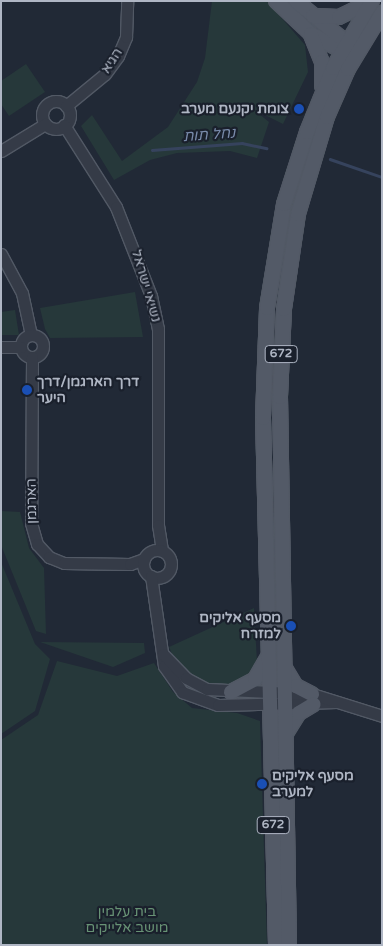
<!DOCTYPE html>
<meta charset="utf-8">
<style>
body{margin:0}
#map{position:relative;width:383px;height:946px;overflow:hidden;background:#212936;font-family:"Varela Round",Heebo,sans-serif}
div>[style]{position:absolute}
.green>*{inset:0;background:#26383a}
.stream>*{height:2.5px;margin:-1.25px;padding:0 1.25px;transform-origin:1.25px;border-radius:1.25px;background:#36435d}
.roads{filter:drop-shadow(1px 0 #525965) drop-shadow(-1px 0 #525965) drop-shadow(0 1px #525965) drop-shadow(0 -1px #525965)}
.minor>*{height:11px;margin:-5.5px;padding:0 5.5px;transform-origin:5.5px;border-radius:5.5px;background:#353b47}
.minor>.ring{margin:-5.5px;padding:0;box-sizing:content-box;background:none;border:11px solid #353b47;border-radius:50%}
.major>*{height:14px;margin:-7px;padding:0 7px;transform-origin:7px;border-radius:7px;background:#535a67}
.dots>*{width:14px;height:14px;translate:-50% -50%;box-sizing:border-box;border:2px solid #1a202c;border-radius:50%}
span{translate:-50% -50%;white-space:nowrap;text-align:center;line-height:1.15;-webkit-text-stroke:4.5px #1a202c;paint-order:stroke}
.shield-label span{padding:1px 4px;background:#1a202c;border:1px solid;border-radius:4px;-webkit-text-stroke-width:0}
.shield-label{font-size:12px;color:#afb6c4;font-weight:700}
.street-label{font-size:14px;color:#afb6c4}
.poi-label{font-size:14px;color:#afb6c4;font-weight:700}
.right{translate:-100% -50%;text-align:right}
.left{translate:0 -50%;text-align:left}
.park-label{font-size:14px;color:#689375}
.water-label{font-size:15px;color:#798aaa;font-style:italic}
.frame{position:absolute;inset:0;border:2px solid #afb6c4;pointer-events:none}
</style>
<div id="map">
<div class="green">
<i style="clip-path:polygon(212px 1px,267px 1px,305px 45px,308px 72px,283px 124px,253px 109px,269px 122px,257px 158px,230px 151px,177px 153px,150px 160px,114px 180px,81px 126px,92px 115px,122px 161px,168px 127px,197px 82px,205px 58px)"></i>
<i style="clip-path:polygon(26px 64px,45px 92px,9px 116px,1px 104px,1px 81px)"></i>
<i style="clip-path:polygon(135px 292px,143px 337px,50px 338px,45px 329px,40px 308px)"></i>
<i style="clip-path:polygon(15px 310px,19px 335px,1px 335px,1px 312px)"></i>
<i style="clip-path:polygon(1px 511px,20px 512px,29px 548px,44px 568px,46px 634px,36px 631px,1px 545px)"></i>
<i style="clip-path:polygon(1px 562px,35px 644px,50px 659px,35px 711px,1px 734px)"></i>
<i style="clip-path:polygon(254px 608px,257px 662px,240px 685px,212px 685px,192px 676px,172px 654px,169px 647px)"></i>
<i style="clip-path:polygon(40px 642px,144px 643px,145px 653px,113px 667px)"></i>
<i style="clip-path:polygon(57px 661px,117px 676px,154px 663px,173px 692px,192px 708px,237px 713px,260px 721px,267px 945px,1px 945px,1px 740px,38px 715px)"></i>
</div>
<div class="stream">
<i style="left:152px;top:150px;width:90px;rotate:-4.4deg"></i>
<i style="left:242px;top:143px;width:25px;rotate:12deg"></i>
<i style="left:330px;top:159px;width:55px;rotate:19.1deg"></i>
</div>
<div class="roads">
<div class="minor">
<i class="ring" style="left:42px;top:101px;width:17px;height:17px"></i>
<i style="left:66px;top:106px;width:50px;rotate:-39.4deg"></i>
<i style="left:105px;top:74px;width:22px;rotate:-54deg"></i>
<i style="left:118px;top:56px;width:21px;rotate:-67deg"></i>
<i style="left:126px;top:37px;width:36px;rotate:-88deg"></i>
<i style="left:64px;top:125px;width:97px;rotate:57.6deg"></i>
<i style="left:116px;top:207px;width:96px;rotate:68.5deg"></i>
<i style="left:151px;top:296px;width:34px;rotate:78deg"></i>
<i style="left:158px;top:329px;width:196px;rotate:90deg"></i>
<i style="left:158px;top:525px;width:26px;rotate:81deg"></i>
<i style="left:1px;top:151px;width:52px;rotate:-31.5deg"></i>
<i style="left:1px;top:254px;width:44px;rotate:61.7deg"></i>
<i style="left:22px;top:293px;width:43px;rotate:77.9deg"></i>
<i class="ring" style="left:21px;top:335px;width:11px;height:11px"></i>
<i style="left:1px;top:347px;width:20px"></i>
<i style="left:32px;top:357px;width:166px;rotate:90.3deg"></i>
<i style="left:31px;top:523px;width:22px;rotate:74deg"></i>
<i style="left:37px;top:544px;width:18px;rotate:47deg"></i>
<i style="left:49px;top:557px;width:16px;rotate:22deg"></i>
<i style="left:64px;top:563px;width:66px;rotate:0.9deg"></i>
<i style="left:130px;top:564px;width:15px;rotate:-20deg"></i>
<i class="ring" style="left:143px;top:550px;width:17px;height:17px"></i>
<i style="left:151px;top:576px;width:91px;rotate:81.8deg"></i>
<i style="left:164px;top:666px;width:32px;rotate:55deg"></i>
<i style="left:182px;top:692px;width:38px;rotate:20deg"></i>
<i style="left:218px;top:705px;width:119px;rotate:-1.4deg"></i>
<i style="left:163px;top:654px;width:33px;rotate:46deg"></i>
<i style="left:186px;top:678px;width:24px;rotate:28deg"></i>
<i style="left:207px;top:689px;width:105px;rotate:2.7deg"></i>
<i style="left:312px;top:694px;width:73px;rotate:17.4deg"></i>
</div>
<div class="major">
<i style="left:276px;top:1px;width:48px;rotate:43.3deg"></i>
<i style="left:311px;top:34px;width:42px;rotate:28.4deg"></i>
<i style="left:296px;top:1px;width:72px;rotate:39.4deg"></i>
<i style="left:313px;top:16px;width:26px;rotate:2deg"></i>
<i style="left:339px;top:17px;width:32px;rotate:-26deg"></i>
<i style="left:311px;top:35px;width:29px;rotate:68deg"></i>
<i style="left:322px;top:62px;width:24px;rotate:90deg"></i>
<i style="left:285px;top:668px;width:21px;rotate:59deg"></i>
<i style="left:296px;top:686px;width:18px;rotate:27deg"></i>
<i style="left:231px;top:692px;width:27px;rotate:-28deg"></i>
<i style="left:255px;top:679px;width:28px;rotate:-60deg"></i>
<i style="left:287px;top:732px;width:22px;rotate:-58deg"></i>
<i style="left:299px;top:713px;width:17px;rotate:-31deg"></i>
<i style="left:276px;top:945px;width:527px;rotate:-91.41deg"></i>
<i style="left:263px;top:418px;width:110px;rotate:-87.9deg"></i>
<i style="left:267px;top:308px;width:105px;rotate:-80.7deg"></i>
<i style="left:284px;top:204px;width:76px;rotate:-72.3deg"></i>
<i style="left:307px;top:132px;width:69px;rotate:-67.9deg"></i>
<i style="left:333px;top:68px;width:78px;rotate:-59.8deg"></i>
<i style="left:289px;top:945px;width:548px;rotate:-90.94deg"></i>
<i style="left:280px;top:397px;width:88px;rotate:-87.4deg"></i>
<i style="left:284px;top:309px;width:96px;rotate:-81.6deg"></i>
<i style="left:298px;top:214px;width:101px;rotate:-73.4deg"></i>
<i style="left:327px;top:117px;width:52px;rotate:-66.4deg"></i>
<i style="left:348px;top:69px;width:66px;rotate:-58.7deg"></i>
</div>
</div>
<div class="dots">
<i style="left:299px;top:109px;background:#1a4fb4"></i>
<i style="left:27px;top:390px;background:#1a4fb4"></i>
<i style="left:291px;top:626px;background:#1a4fb4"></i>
<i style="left:262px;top:784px;background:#1a4fb4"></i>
</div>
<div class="shield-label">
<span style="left:281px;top:354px">672</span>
<span style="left:273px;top:825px">672</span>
</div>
<div class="street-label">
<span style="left:112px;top:61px;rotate:-57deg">הגיא</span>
<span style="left:146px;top:286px;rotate:74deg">נשיאי ישראל</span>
<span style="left:32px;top:501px;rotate:-91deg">הארגמן</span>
</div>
<div class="poi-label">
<span class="right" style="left:289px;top:109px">צומת יקנעם מערב</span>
<span class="left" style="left:37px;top:390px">דרך הארגמן/דרך<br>היער</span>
<span class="right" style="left:281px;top:626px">מסעף אליקים<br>למזרח</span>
<span class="left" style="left:272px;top:784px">מסעף אליקים<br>למערב</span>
</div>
<div class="park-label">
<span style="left:127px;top:920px">בית עלמין<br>מושב אלייקים</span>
</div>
<div class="water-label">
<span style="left:209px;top:135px;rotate:-4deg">נחל תות</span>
</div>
<div class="frame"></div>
</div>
